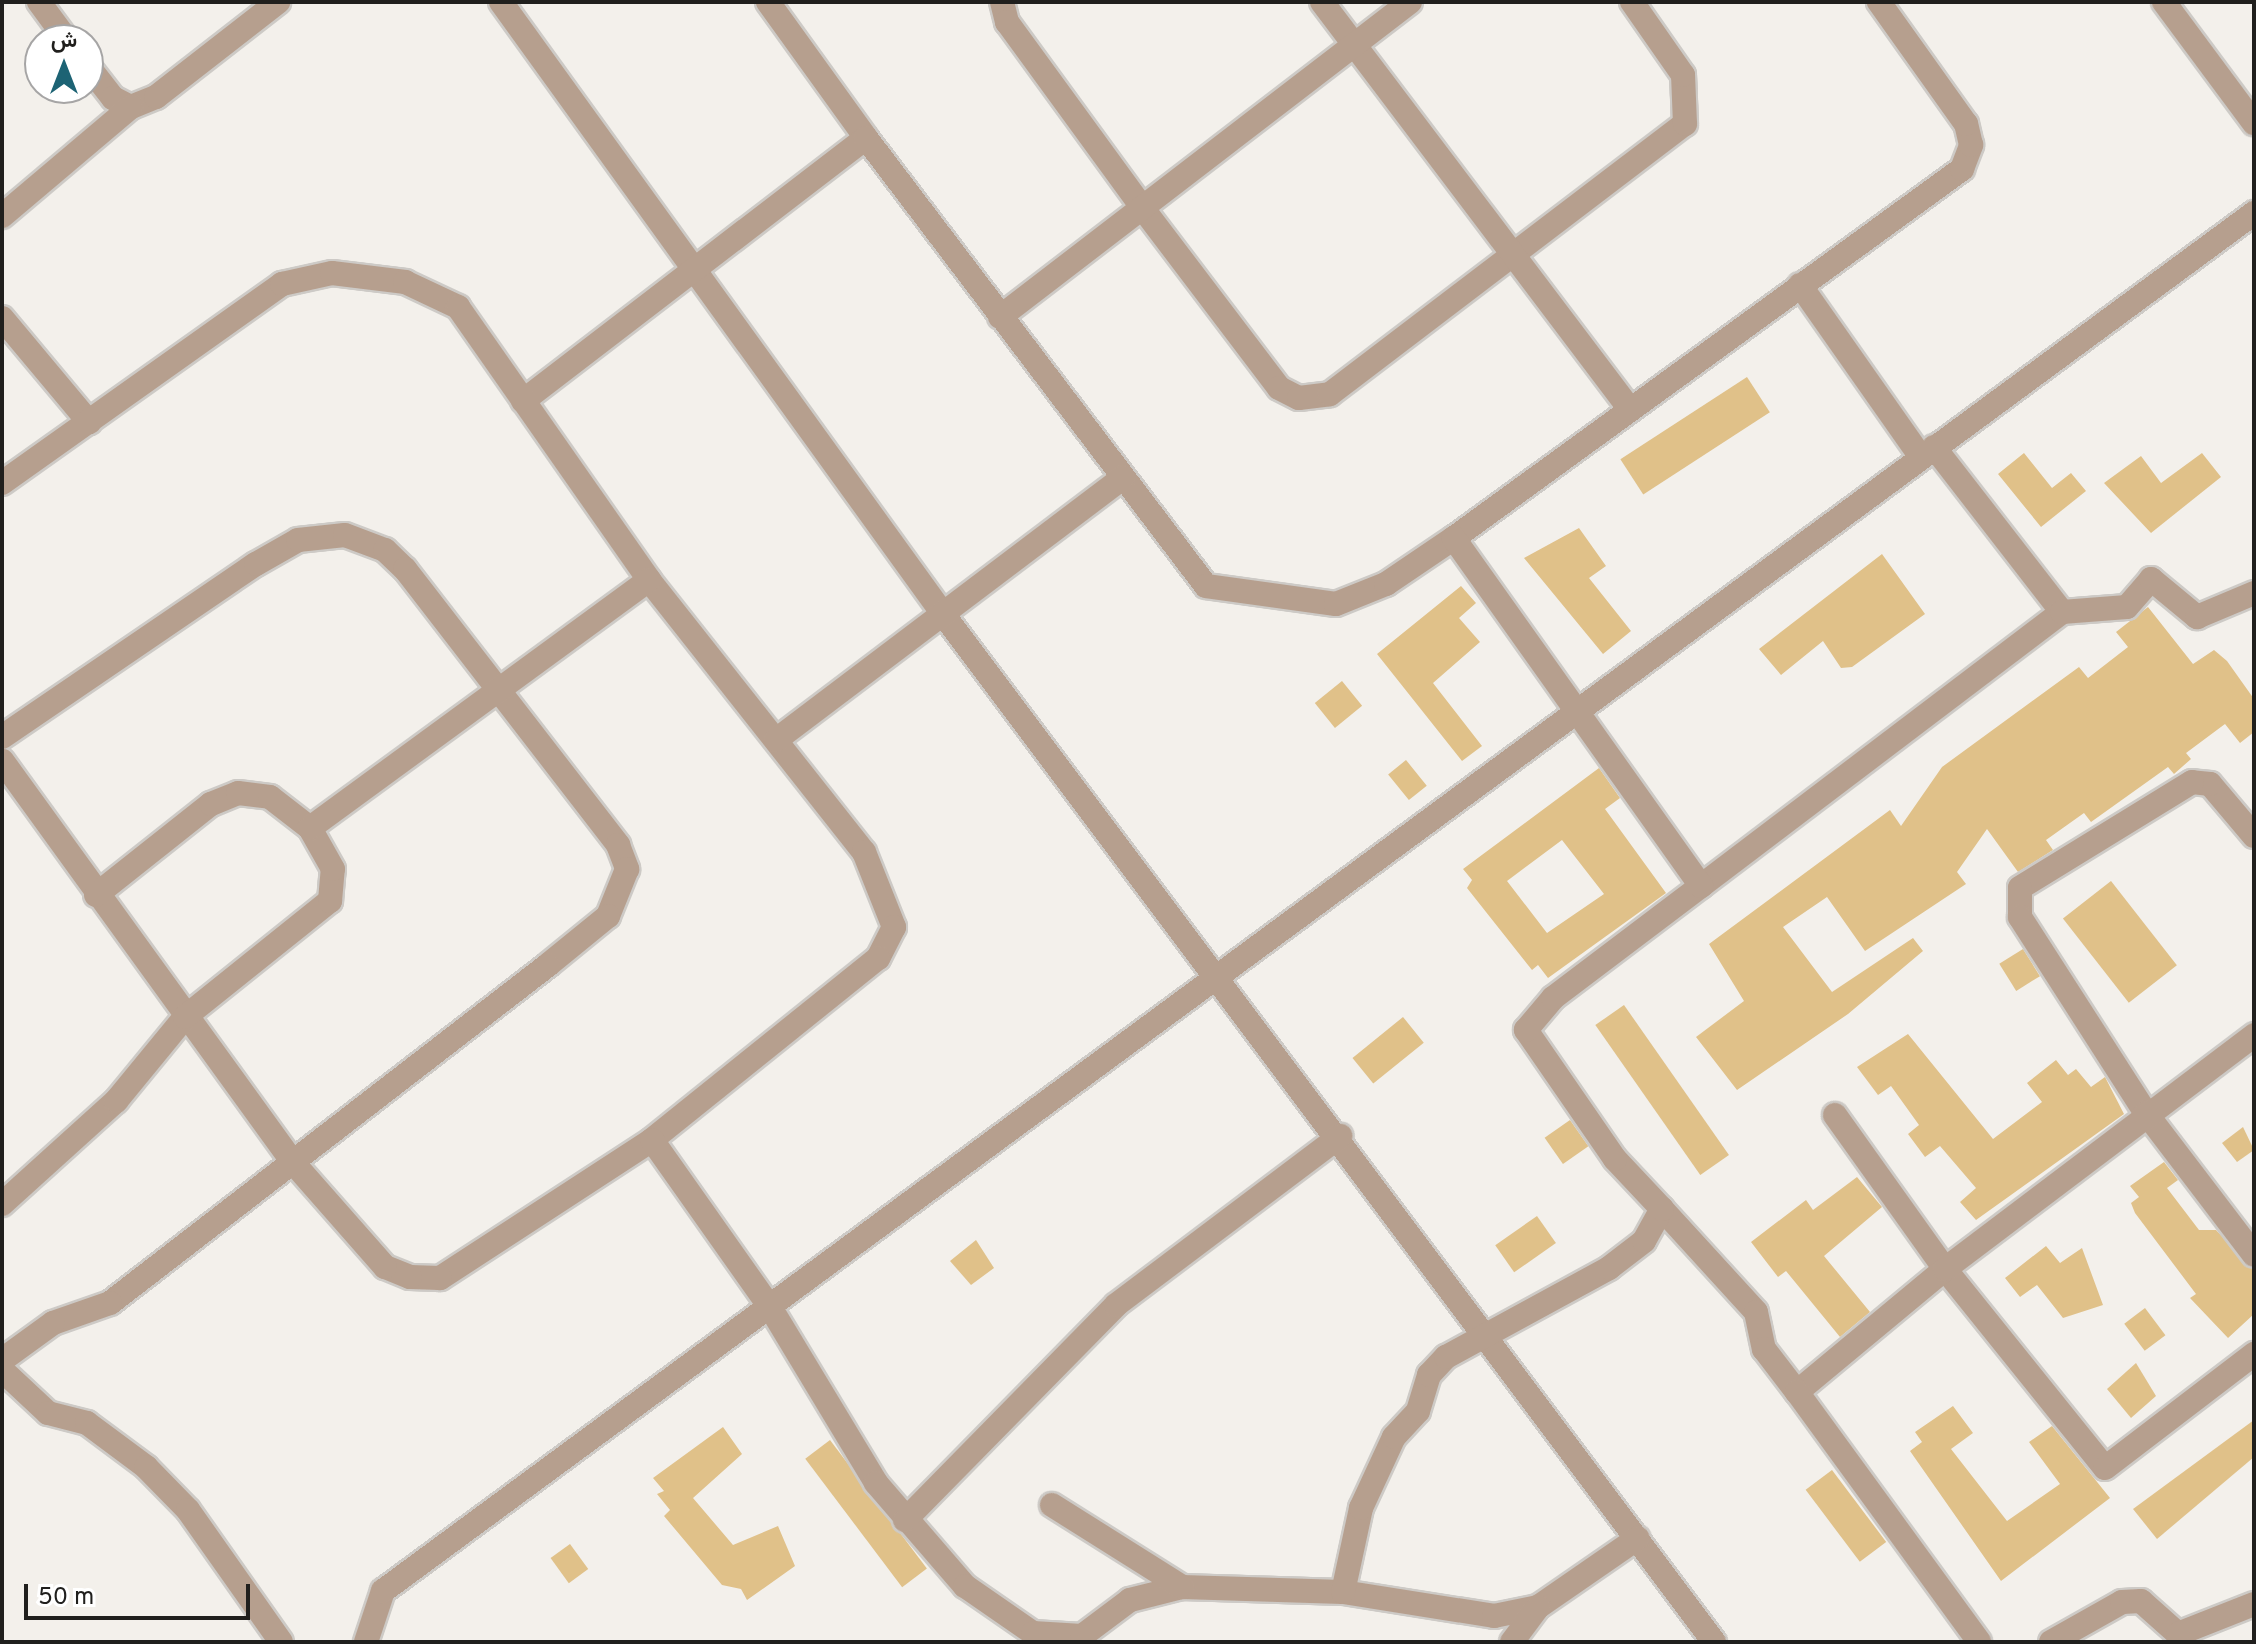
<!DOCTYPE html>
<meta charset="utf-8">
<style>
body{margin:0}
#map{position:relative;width:2256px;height:1644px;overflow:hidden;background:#f3f0eb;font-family:Overpass,Vazirmatn,sans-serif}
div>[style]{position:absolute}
.building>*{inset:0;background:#e0c189;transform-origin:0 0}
.roads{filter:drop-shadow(2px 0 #cdcac6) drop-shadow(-2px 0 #cdcac6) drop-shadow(0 2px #cdcac6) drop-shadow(0 -2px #cdcac6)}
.minor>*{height:24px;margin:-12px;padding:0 12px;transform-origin:12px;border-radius:12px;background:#b69f8e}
span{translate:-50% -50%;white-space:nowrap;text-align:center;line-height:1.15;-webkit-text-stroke:8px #fff;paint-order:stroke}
.frame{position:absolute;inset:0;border:4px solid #201f1d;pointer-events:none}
.north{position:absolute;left:24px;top:24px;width:80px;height:80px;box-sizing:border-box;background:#fff;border:2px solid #a6a5a5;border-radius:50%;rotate:0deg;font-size:22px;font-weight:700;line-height:32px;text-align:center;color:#201f1d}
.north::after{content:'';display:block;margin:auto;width:28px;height:36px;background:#1d6374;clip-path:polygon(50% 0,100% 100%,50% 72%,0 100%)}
.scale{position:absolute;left:24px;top:1584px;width:226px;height:36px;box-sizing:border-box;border:4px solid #201f1d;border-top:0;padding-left:10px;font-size:24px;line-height:28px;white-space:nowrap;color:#201f1d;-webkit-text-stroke:6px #fff;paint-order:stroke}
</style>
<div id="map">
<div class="building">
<i style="left:1747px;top:377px;width:42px;height:151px;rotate:57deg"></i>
<i style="clip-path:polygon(2024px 453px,2052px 488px,2071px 473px,2086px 491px,2041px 527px,1998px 474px)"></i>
<i style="clip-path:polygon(2202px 453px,2221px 477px,2151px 533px,2104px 483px,2141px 456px,2161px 483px)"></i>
<i style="clip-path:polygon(1579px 528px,1606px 566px,1589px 578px,1631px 631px,1603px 654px,1524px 558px)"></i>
<i style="clip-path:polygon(1882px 554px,1925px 614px,1852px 667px,1841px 668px,1823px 641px,1781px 675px,1759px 649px)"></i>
<i style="clip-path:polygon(1461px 586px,1476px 603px,1459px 618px,1480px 642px,1433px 683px,1482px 746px,1462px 761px,1377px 654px)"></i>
<i style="clip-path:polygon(2148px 607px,2193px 664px,2214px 650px,2227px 661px,2254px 699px,2254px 732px,2240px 743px,2225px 724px,2186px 753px,2191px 759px,2174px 774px,2168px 767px,2091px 822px,2084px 813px,2046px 840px,2053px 850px,2018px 872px,1987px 829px,1957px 872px,1966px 884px,1865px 951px,1827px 897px,1783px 927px,1832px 992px,1913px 938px,1923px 951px,1848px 1014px,1737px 1090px,1696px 1037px,1744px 1001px,1709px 944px,1890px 810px,1901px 826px,1942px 767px,2079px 667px,2088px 678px,2128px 647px,2116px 632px)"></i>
<i style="left:1342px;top:681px;width:32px;height:35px;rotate:51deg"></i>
<i style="left:1406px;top:760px;width:33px;height:23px;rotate:51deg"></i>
<i style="clip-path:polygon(evenodd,1599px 768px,1620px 798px,1605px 809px,1666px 893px,1548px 978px,1538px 965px,1532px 970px,1467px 888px,1472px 880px,1463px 869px,1599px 768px,1562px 840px,1604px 894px,1547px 933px,1507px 881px,1562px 840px)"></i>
<i style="left:2111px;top:881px;width:107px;height:61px;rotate:52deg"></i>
<i style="left:2023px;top:949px;width:32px;height:28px;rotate:58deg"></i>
<i style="left:1624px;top:1005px;width:183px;height:35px;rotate:55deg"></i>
<i style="left:1403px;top:1017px;width:33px;height:65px;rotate:51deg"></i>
<i style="clip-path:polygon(1908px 1034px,1993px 1139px,2042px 1102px,2027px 1083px,2056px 1060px,2068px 1075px,2076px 1069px,2091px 1087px,2105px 1077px,2124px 1114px,1976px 1220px,1960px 1202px,1976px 1188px,1940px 1146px,1925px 1157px,1908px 1134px,1919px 1125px,1891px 1086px,1878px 1095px,1857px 1067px)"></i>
<i style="left:1570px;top:1120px;width:32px;height:31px;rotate:55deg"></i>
<i style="clip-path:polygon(2243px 1127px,2254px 1150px,2237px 1162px,2222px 1143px)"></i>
<i style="clip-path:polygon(2164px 1162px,2178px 1180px,2167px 1188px,2199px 1230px,2216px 1230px,2254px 1270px,2254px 1314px,2228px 1338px,2190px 1298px,2196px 1294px,2135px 1213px,2131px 1203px,2139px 1197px,2130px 1186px)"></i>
<i style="clip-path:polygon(1857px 1177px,1882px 1207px,1824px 1256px,1870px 1312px,1840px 1337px,1786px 1271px,1778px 1277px,1751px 1242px,1806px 1200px,1813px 1210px)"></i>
<i style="left:1537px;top:1216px;width:33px;height:51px;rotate:55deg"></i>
<i style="clip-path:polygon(976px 1240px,994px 1268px,971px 1285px,950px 1261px)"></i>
<i style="clip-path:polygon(2046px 1246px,2060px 1263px,2082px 1248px,2103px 1305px,2063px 1318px,2037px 1285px,2020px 1297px,2005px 1278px)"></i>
<i style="left:2145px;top:1308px;width:34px;height:26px;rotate:53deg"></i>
<i style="clip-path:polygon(2136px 1363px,2156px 1396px,2131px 1418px,2107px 1389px)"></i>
<i style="clip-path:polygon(1953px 1406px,1973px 1433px,1951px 1449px,2007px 1521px,2060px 1484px,2029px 1442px,2052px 1426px,2110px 1498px,2001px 1581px,1910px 1451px,1922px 1442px,1915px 1432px)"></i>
<i style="clip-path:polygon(2254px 1420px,2254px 1457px,2157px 1539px,2133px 1509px)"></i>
<i style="clip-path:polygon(723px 1427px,742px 1454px,693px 1498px,733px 1545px,778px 1526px,795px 1566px,747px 1600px,741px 1589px,722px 1585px,664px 1516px,670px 1510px,657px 1494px,664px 1491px,653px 1478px)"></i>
<i style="left:830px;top:1440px;width:161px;height:31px;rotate:53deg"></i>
<i style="left:1832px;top:1470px;width:90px;height:33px;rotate:53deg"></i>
<i style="left:570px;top:1544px;width:31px;height:24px;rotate:54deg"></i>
</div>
<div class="roads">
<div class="minor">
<i style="left:39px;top:2px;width:47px;rotate:53.6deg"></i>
<i style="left:501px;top:2px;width:755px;rotate:54.16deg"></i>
<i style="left:943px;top:614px;width:1285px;rotate:53.13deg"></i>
<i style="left:768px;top:2px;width:168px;rotate:54.2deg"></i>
<i style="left:1002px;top:2px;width:21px;rotate:76deg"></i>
<i style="left:1007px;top:22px;width:233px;rotate:53.9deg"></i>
<i style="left:1144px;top:210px;width:223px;rotate:52.8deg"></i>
<i style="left:1279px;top:388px;width:22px;rotate:27deg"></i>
<i style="left:1299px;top:398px;width:31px;rotate:-7deg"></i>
<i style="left:1330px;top:394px;width:446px;rotate:-37.3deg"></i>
<i style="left:1685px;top:124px;width:49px;rotate:-92.3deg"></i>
<i style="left:1683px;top:75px;width:89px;rotate:-124.9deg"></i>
<i style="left:1322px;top:2px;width:509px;rotate:52.9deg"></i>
<i style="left:2164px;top:2px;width:151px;rotate:53.4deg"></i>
<i style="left:88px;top:66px;width:41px;rotate:52deg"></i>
<i style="left:113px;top:98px;width:20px;rotate:27deg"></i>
<i style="left:131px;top:107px;width:27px;rotate:-22deg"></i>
<i style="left:156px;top:97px;width:155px;rotate:-37.9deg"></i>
<i style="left:2px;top:216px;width:169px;rotate:-40.2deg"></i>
<i style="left:1800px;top:285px;width:210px;rotate:54.9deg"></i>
<i style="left:1000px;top:317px;width:517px;rotate:-37.53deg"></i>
<i style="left:2px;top:318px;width:136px;rotate:50.1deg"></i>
<i style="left:523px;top:401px;width:432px;rotate:-37.5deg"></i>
<i style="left:866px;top:138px;width:562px;rotate:52.8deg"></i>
<i style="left:1206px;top:586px;width:131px;rotate:7.9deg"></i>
<i style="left:1336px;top:604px;width:54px;rotate:-21.8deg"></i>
<i style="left:1386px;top:584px;width:82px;rotate:-34.1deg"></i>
<i style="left:1454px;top:538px;width:628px;rotate:-35.99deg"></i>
<i style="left:1962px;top:169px;width:26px;rotate:-69deg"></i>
<i style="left:1971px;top:145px;width:22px;rotate:-103deg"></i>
<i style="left:1966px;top:124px;width:150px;rotate:-125.5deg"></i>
<i style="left:1934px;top:447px;width:209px;rotate:52.2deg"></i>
<i style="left:2px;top:483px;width:344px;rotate:-35.4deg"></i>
<i style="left:282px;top:284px;width:51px;rotate:-12.4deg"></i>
<i style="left:332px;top:273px;width:74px;rotate:7deg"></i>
<i style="left:405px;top:282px;width:59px;rotate:25.3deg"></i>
<i style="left:458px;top:307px;width:333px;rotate:55deg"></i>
<i style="left:649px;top:580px;width:347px;rotate:51.7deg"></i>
<i style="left:864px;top:852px;width:81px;rotate:68.2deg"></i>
<i style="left:894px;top:927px;width:35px;rotate:117deg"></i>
<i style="left:878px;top:958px;width:290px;rotate:141.2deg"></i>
<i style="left:652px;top:1140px;width:253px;rotate:146.9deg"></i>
<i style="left:440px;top:1278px;width:30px;rotate:-178deg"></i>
<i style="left:410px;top:1277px;width:27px;rotate:-158deg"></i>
<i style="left:385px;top:1267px;width:141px;rotate:-131.3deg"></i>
<i style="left:292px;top:1161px;width:494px;rotate:-125.9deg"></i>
<i style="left:2px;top:737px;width:307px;rotate:-34.3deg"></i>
<i style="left:256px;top:564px;width:48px;rotate:-29.7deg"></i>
<i style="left:298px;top:540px;width:47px;rotate:-6.1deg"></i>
<i style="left:345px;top:535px;width:43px;rotate:20.6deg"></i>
<i style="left:385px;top:550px;width:28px;rotate:44deg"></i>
<i style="left:405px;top:569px;width:349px;rotate:52.3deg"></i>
<i style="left:618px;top:845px;width:26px;rotate:69deg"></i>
<i style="left:627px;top:869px;width:51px;rotate:112deg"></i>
<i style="left:608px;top:916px;width:77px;rotate:140.8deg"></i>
<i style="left:548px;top:965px;width:553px;rotate:142.34deg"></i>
<i style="left:110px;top:1303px;width:60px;rotate:160.7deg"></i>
<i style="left:53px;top:1323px;width:63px;rotate:144deg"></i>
<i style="left:776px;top:740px;width:435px;rotate:-37.1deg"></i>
<i style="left:2254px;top:836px;width:68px;rotate:-130.2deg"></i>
<i style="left:2210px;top:784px;width:18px;rotate:-174deg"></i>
<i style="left:2192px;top:782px;width:202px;rotate:148.4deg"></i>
<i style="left:2020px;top:888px;width:29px;rotate:90deg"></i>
<i style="left:2020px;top:917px;width:233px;rotate:57.3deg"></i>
<i style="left:2146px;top:1113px;width:178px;rotate:52.7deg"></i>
<i style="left:1701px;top:886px;width:453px;rotate:-37.2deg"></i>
<i style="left:2062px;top:612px;width:65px;rotate:-4.4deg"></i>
<i style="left:2127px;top:607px;width:37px;rotate:-49deg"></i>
<i style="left:2151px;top:579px;width:60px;rotate:39.6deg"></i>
<i style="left:2197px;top:617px;width:62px;rotate:-22.8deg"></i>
<i style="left:96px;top:895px;width:147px;rotate:-38.4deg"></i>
<i style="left:211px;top:804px;width:29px;rotate:-22deg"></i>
<i style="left:238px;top:793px;width:32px;rotate:7deg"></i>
<i style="left:270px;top:797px;width:51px;rotate:37.8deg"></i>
<i style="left:1835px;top:1115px;width:189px;rotate:54.5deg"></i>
<i style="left:1945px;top:1269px;width:255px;rotate:51.2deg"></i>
<i style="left:2105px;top:1468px;width:188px;rotate:-37.4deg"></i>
<i style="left:652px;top:1140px;width:204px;rotate:54.8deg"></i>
<i style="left:770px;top:1307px;width:205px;rotate:58.9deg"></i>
<i style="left:876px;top:1483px;width:136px;rotate:49.2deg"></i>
<i style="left:965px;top:1586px;width:83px;rotate:34.7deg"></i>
<i style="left:1033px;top:1633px;width:49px;rotate:3.5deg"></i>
<i style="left:1082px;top:1636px;width:60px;rotate:-36.9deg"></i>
<i style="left:1130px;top:1600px;width:54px;rotate:-14deg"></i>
<i style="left:1182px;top:1587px;width:161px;rotate:1.8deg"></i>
<i style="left:1343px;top:1592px;width:153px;rotate:9deg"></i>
<i style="left:1494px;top:1616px;width:45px;rotate:-11.6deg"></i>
<i style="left:1538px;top:1607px;width:121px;rotate:-34.6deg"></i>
<i style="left:2px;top:1204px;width:154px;rotate:-42.1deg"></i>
<i style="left:116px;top:1101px;width:109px;rotate:-50.6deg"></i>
<i style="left:185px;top:1017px;width:186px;rotate:-38.7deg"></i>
<i style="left:330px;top:901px;width:32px;rotate:-85deg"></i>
<i style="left:333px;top:869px;width:47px;rotate:-119.3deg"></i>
<i style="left:310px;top:828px;width:420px;rotate:-36.2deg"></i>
<i style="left:1662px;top:1209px;width:139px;rotate:47.6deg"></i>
<i style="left:1756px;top:1312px;width:38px;rotate:78deg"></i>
<i style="left:1764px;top:1349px;width:54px;rotate:52.5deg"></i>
<i style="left:1797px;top:1392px;width:192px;rotate:-39.7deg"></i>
<i style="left:1945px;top:1269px;width:388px;rotate:-37.1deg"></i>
<i style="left:2px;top:1370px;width:63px;rotate:43.1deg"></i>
<i style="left:48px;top:1413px;width:40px;rotate:14.4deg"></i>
<i style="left:87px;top:1423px;width:74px;rotate:36.7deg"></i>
<i style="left:146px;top:1467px;width:60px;rotate:45.7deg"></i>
<i style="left:188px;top:1510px;width:161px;rotate:54.8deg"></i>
<i style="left:1797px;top:1392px;width:309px;rotate:53.9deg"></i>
<i style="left:1052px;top:1505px;width:154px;rotate:32.2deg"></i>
<i style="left:905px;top:1520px;width:301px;rotate:-45.5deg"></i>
<i style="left:1116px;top:1305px;width:281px;rotate:-37deg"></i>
<i style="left:1343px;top:1592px;width:86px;rotate:-77.9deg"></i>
<i style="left:1361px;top:1508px;width:78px;rotate:-65.1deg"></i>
<i style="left:1394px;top:1437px;width:35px;rotate:-47deg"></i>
<i style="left:1418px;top:1411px;width:38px;rotate:-73deg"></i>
<i style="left:1429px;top:1375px;width:25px;rotate:-47deg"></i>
<i style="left:1446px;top:1357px;width:186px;rotate:-28.6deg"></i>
<i style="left:1609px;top:1268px;width:44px;rotate:-37.6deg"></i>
<i style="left:1644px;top:1241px;width:37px;rotate:-61deg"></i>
<i style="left:1662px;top:1209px;width:69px;rotate:-133.2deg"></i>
<i style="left:1615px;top:1159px;width:157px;rotate:-124.6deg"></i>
<i style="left:1526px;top:1030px;width:42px;rotate:-49.8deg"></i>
<i style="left:1553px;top:998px;width:186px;rotate:-37.1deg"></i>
<i style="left:1701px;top:886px;width:427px;rotate:-125.4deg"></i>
<i style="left:366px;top:1642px;width:54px;rotate:-71.6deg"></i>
<i style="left:383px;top:1591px;width:2324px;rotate:-36.37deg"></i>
<i style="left:1512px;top:1642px;width:44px;rotate:-53.4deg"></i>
<i style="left:2051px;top:1642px;width:81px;rotate:-29.4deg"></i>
<i style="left:2122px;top:1602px;width:19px;rotate:-3deg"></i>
<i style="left:2141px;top:1601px;width:50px;rotate:41.7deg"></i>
<i style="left:2178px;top:1634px;width:82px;rotate:-21.5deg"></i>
</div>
</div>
<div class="frame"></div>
<div class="north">ش</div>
<div class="scale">50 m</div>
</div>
